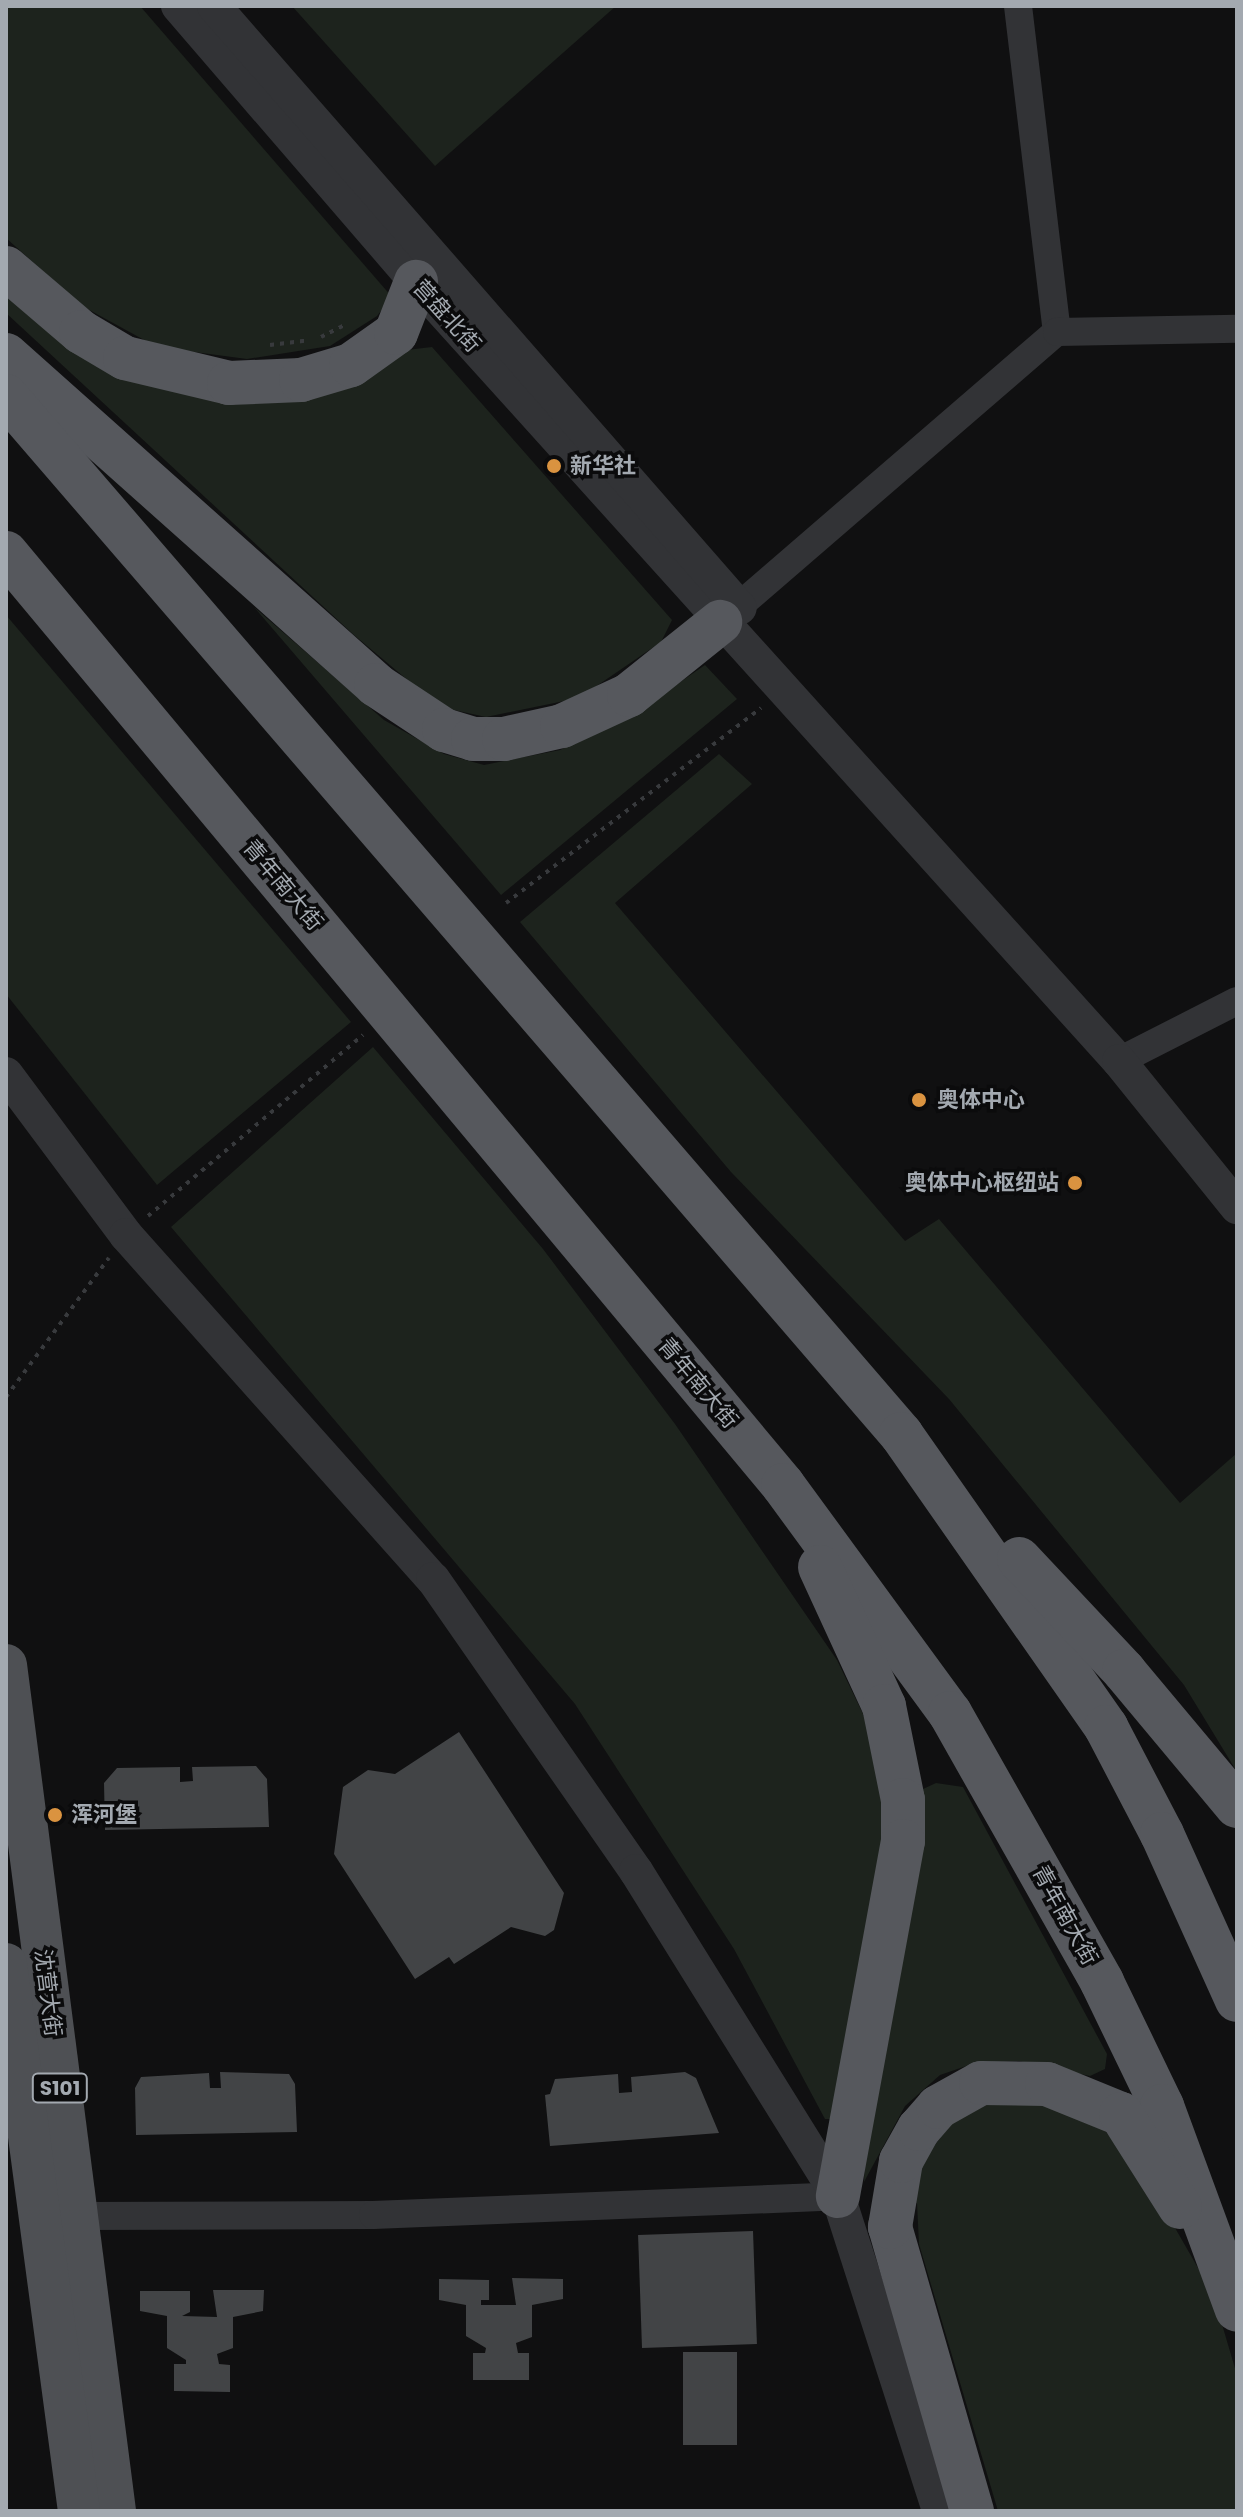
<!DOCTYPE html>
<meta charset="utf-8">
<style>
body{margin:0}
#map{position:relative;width:1243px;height:2517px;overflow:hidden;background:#101011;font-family:Poppins,"Noto Sans SC",sans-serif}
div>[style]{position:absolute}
.green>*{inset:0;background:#1d231d}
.building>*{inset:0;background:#424446;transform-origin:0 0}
.path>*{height:4px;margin-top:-2px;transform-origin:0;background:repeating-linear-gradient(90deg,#383a3d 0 4px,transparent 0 10px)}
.minor>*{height:28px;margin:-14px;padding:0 14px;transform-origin:14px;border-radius:14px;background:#323336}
.tertiary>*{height:34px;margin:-17px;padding:0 17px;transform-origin:17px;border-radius:17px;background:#323336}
.primary>*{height:42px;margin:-21px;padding:0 21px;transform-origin:21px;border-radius:21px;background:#4e5054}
.trunk>*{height:44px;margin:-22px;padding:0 22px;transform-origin:22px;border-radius:22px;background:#56585d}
.dots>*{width:22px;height:22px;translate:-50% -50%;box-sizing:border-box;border:4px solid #0b0b0c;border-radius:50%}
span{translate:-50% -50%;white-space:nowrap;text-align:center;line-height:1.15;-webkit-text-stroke:7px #0b0b0c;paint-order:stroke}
.shield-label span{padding:2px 6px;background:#0b0b0c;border:2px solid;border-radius:6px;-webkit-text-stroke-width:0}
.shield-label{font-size:20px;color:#a3a9b0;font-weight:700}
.street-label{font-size:22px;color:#a3a9b0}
.poi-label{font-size:22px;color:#a3a9b0;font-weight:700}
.left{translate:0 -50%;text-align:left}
.right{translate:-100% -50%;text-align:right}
.frame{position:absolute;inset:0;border:8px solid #a3a9b0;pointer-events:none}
</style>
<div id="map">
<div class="green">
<i style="clip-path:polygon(6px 6px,140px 6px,392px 297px,377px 316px,330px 346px,247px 359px,157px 347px,82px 306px,6px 238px)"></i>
<i style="clip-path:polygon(292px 6px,616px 6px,435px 166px)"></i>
<i style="clip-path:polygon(6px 281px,152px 380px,432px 347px,672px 620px,661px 642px,579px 698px,486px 717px,440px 707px,354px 635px,6px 313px)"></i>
<i style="clip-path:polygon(254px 607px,384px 720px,444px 754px,484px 765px,560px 750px,625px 720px,705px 665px,737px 699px,501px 895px)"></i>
<i style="clip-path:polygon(6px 615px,351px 1022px,157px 1185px,6px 994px)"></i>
<i style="clip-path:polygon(719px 754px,752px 784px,615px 903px,905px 1241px,939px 1219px,1180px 1503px,1237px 1453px,1237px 1772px,1184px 1685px,949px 1399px,731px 1172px,520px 922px)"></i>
<i style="clip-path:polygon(373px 1047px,543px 1249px,675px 1424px,837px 1660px,864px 1716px,883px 1773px,884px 1831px,834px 2119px,825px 2119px,734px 1949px,575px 1704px,171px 1227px)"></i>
<i style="clip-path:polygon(936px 1783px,963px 1787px,1107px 2054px,1105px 2069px,1090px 2076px,1019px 2061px,975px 2063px,940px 2075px,905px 2106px,864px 2182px,866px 2125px,923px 1789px)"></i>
<i style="clip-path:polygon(1046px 2101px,1100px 2124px,1163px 2207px,1213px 2294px,1237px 2375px,1237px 2511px,998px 2511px,919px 2244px,917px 2203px,909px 2202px,927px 2154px,956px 2119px,987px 2104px)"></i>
</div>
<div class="building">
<i style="clip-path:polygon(459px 1732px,564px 1893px,554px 1930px,545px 1936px,511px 1927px,454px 1964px,449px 1957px,415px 1979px,334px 1854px,343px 1787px,368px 1770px,395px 1774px)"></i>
<i style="clip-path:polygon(256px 1766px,267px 1779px,269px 1827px,105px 1830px,104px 1783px,117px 1768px,180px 1767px,180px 1782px,193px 1781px,192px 1767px)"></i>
<i style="clip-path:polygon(220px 2072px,289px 2074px,295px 2084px,297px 2132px,136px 2135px,135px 2088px,141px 2077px,209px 2073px,210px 2088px,221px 2088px)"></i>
<i style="clip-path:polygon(685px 2072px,696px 2078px,719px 2133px,550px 2146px,545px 2095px,550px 2094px,555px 2079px,618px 2074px,619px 2093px,632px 2092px,631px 2077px)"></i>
<i style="left:753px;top:2231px;width:113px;height:115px;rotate:88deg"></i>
<i style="clip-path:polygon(512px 2278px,563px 2279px,563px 2299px,532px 2305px,532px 2337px,516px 2343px,518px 2353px,529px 2353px,529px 2380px,473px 2380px,473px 2353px,485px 2353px,486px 2348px,466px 2336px,466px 2305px,439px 2300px,439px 2279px,489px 2280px,489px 2300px,481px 2300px,481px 2305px,516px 2305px)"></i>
<i style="clip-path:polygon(213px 2290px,264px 2290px,263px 2311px,233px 2317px,233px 2348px,217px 2354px,219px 2364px,230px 2365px,230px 2392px,174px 2391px,174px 2364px,186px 2364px,186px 2360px,167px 2348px,167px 2316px,140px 2311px,140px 2291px,190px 2291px,190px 2312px,182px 2316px,217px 2317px)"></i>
<i style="left:737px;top:2352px;width:93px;height:54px;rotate:90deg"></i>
</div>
<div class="path">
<i style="left:321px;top:337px;width:27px;rotate:-27deg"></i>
<i style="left:270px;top:345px;width:39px;rotate:-7deg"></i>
<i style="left:506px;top:903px;width:321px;rotate:-37.4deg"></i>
<i style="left:148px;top:1216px;width:281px;rotate:-40.1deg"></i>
<i style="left:6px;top:1397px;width:173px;rotate:-53.5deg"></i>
</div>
<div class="minor">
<i style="left:1018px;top:6px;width:328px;rotate:83.2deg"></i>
<i style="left:724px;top:619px;width:440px;rotate:-40.8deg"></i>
<i style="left:1057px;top:332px;width:180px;rotate:-1deg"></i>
<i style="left:1119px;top:1061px;width:132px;rotate:-27deg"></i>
<i style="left:77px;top:2216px;width:296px;rotate:-0.2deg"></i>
<i style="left:373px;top:2215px;width:465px;rotate:-2.3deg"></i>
</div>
<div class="tertiary">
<i style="left:178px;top:6px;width:364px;rotate:49.2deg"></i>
<i style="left:416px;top:282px;width:1049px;rotate:47.94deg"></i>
<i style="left:1119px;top:1061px;width:188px;rotate:51.1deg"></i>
<i style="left:214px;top:6px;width:799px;rotate:48.85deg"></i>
<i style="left:6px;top:1074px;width:201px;rotate:53.3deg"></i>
<i style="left:126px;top:1235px;width:461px;rotate:48.3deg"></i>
<i style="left:433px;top:1579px;width:356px;rotate:55.2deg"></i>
<i style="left:636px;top:1871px;width:383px;rotate:58.1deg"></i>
<i style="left:838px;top:2196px;width:331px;rotate:72.2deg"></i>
</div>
<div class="primary">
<i style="left:6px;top:1665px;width:853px;rotate:82.66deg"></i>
<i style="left:6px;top:1964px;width:552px;rotate:82.4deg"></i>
</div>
<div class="trunk">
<i style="left:6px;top:268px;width:99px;rotate:40.5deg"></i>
<i style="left:81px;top:332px;width:51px;rotate:30.6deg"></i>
<i style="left:125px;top:358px;width:107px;rotate:13.5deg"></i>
<i style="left:229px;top:383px;width:72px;rotate:-2.4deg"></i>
<i style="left:301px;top:380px;width:52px;rotate:-16.7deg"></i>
<i style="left:351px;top:365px;width:55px;rotate:-35.4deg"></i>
<i style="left:396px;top:333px;width:55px;rotate:-68.6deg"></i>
<i style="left:6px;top:355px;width:496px;rotate:41.7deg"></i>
<i style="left:376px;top:685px;width:82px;rotate:33.5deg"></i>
<i style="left:444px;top:730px;width:30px;rotate:17deg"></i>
<i style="left:473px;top:739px;width:31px"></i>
<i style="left:504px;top:739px;width:59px;rotate:-12.6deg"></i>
<i style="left:562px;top:726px;width:74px;rotate:-24.8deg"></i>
<i style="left:629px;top:695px;width:117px;rotate:-38.7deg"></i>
<i style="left:6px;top:396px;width:1371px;rotate:49.23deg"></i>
<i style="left:901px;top:1434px;width:358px;rotate:55deg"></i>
<i style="left:1106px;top:1727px;width:121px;rotate:62.4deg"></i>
<i style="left:1162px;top:1834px;width:182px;rotate:65.7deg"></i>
<i style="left:6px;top:553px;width:1213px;rotate:50.18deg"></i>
<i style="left:783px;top:1485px;width:283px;rotate:53.8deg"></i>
<i style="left:950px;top:1713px;width:309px;rotate:60.5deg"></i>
<i style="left:1102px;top:1982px;width:138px;rotate:64.2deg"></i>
<i style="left:1162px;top:2106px;width:217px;rotate:69.8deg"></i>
<i style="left:1019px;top:1559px;width:154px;rotate:46.8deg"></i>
<i style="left:1124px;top:1671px;width:176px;rotate:50.1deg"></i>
<i style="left:820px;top:1567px;width:153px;rotate:65.3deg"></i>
<i style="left:884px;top:1706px;width:96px;rotate:78.6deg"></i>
<i style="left:903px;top:1800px;width:41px;rotate:90deg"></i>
<i style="left:903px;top:1841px;width:361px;rotate:100.4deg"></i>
<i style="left:972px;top:2511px;width:296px;rotate:-106.1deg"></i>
<i style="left:890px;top:2227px;width:67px;rotate:-80.5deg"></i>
<i style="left:901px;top:2161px;width:37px;rotate:-61deg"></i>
<i style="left:919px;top:2129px;width:29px;rotate:-49deg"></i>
<i style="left:938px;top:2107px;width:49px;rotate:-29.2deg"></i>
<i style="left:981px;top:2083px;width:66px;rotate:0.9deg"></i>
<i style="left:1047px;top:2084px;width:80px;rotate:22.1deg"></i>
<i style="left:1121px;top:2114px;width:110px;rotate:57.6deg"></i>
</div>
<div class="dots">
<i style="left:554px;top:466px;background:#da9340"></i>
<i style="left:919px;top:1100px;background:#da9340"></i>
<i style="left:1075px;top:1183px;background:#da9340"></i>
<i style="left:55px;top:1815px;background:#da9340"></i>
</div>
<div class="shield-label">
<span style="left:60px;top:2088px">S101</span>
</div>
<div class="street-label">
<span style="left:447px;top:316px;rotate:48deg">营盘北街</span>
<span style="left:283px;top:885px;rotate:50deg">青年南大街</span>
<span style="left:698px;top:1383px;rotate:50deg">青年南大街</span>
<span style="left:1065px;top:1915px;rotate:61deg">青年南大街</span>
<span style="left:48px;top:1993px;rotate:83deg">沈营大街</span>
</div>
<div class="poi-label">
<span class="left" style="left:570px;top:466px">新华社</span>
<span class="left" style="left:937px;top:1100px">奥体中心</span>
<span class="right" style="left:1059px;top:1183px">奥体中心枢纽站</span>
<span class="left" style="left:71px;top:1815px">浑河堡</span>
</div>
<div class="frame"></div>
</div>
